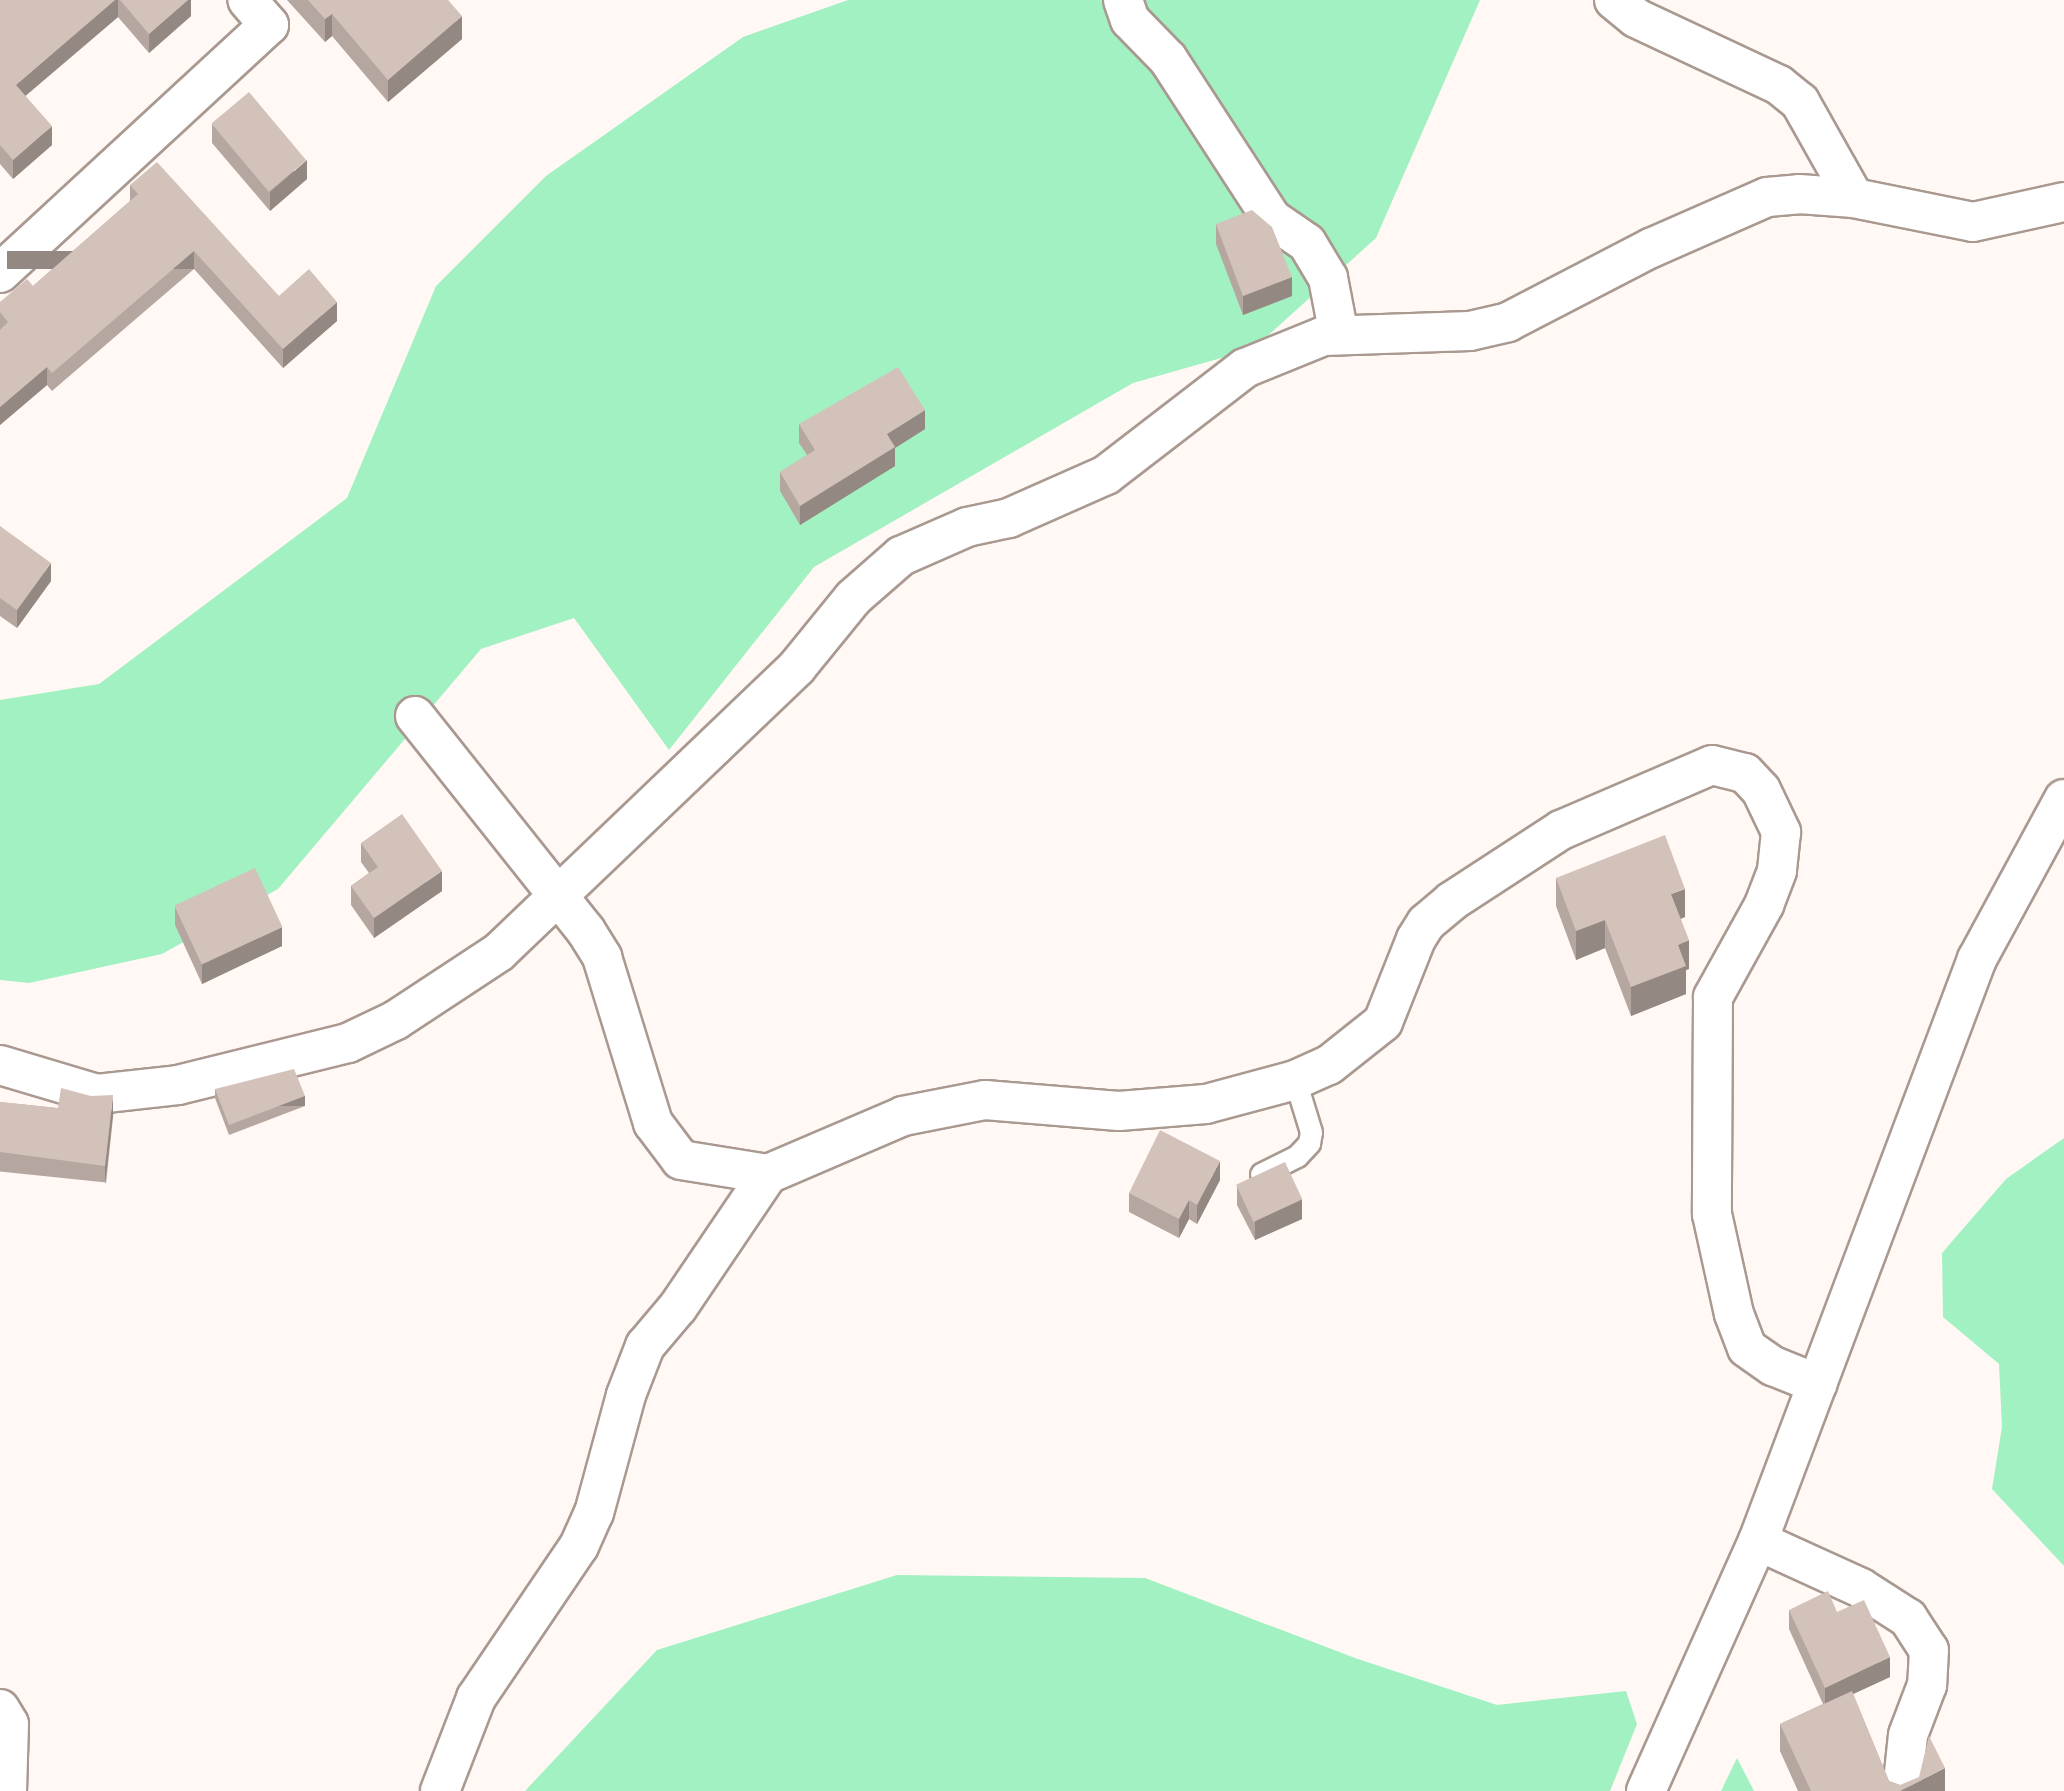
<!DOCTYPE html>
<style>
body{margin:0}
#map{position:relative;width:2064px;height:1791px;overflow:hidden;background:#fff8f4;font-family:"PT Sans",sans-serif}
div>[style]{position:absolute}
.green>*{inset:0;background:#a2f1c2}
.roads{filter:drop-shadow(2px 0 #a99990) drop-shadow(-2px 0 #a99990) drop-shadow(0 2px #a99990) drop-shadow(0 -2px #a99990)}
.lane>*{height:21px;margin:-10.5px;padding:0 10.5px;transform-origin:10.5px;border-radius:10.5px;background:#fff}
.street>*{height:38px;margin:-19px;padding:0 19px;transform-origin:19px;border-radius:19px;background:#fff}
.secondary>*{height:38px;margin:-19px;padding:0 19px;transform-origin:19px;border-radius:19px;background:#fff}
.wall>*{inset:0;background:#b5a7a0;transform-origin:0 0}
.shaded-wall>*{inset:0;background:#948882;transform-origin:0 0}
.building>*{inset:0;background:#d3c2ba;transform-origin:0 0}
span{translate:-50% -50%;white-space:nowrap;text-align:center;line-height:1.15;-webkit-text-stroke:5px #fff;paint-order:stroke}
</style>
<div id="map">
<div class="green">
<i style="clip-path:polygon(848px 0,1480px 0,1376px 238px,1253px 349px,1133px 383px,814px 567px,669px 750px,574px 618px,481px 649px,278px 889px,162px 954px,29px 983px,0 980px,0 700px,99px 684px,347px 498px,436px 286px,546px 176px,743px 37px)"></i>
<i style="clip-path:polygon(2064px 1138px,2064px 1566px,1992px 1489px,2002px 1427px,1999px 1364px,1943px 1317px,1942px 1253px,2006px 1179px)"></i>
<i style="clip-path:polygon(897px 1575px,1145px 1578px,1355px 1658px,1497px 1705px,1626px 1691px,1637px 1724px,1610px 1791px,525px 1791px,657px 1650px)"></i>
<i style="clip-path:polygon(1737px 1758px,1754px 1791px,1721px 1791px)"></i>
</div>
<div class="roads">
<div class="lane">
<i style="left:1261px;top:1174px;width:40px;rotate:-26.6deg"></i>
<i style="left:1297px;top:1156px;width:18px;rotate:-47deg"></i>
<i style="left:1309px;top:1143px;width:11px;rotate:-80deg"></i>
<i style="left:1311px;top:1132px;width:54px;rotate:-107.1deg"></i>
</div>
<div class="street">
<i style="left:1123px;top:0;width:21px;rotate:71deg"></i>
<i style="left:1130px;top:20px;width:54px;rotate:45.7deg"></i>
<i style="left:1168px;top:59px;width:191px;rotate:57deg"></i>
<i style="left:1272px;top:219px;width:42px;rotate:34.4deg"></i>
<i style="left:1307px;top:243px;width:41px;rotate:59deg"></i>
<i style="left:1328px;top:278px;width:58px;rotate:79.1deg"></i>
<i style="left:1614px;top:0;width:28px;rotate:39deg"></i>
<i style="left:1636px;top:18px;width:158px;rotate:25.1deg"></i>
<i style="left:1779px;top:85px;width:27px;rotate:39deg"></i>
<i style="left:1800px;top:102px;width:110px;rotate:60.6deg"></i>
<i style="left:0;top:273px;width:366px;rotate:-42.7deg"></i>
<i style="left:269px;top:25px;width:33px;rotate:-131deg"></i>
<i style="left:415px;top:716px;width:275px;rotate:51.5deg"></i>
<i style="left:586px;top:931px;width:31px;rotate:58deg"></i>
<i style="left:602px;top:957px;width:174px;rotate:72.9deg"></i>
<i style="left:653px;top:1123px;width:46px;rotate:52.9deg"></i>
<i style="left:681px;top:1160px;width:88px;rotate:9.1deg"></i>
<i style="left:0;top:1065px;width:101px;rotate:16.6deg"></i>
<i style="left:97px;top:1094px;width:81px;rotate:-6.3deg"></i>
<i style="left:178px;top:1085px;width:175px;rotate:-13.9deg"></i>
<i style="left:348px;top:1043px;width:53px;rotate:-25.6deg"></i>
<i style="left:396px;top:1020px;width:123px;rotate:-33.4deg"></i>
<i style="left:499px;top:952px;width:412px;rotate:-43.7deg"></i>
<i style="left:797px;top:667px;width:89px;rotate:-50.9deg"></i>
<i style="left:853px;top:598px;width:64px;rotate:-41.2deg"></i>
<i style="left:901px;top:556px;width:72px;rotate:-23.7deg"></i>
<i style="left:967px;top:527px;width:43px;rotate:-12.1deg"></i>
<i style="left:1009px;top:518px;width:106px;rotate:-23.9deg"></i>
<i style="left:1106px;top:475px;width:175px;rotate:-37.6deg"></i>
<i style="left:1245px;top:368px;width:85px;rotate:-22.1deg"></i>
<i style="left:1324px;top:336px;width:146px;rotate:-2deg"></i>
<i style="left:1470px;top:331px;width:39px;rotate:-13deg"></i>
<i style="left:1508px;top:322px;width:161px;rotate:-27.4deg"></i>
<i style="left:1651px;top:248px;width:127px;rotate:-23.7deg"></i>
<i style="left:1767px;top:197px;width:32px;rotate:-5deg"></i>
<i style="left:1799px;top:194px;width:55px;rotate:4.2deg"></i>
<i style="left:1854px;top:198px;width:121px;rotate:11.4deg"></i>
<i style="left:1973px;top:222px;width:93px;rotate:-12.4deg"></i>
<i style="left:1758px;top:1541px;width:113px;rotate:24.5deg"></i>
<i style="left:1861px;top:1588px;width:56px;rotate:32.6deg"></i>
<i style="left:1908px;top:1618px;width:38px;rotate:57deg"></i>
<i style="left:1929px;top:1650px;width:35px;rotate:93deg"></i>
<i style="left:1927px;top:1685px;width:53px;rotate:110.8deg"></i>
<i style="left:1908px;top:1735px;width:56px;rotate:96.1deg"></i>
<i style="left:0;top:1709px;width:17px;rotate:59deg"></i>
<i style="left:9px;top:1724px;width:67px;rotate:91.7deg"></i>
<i style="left:440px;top:1791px;width:100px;rotate:-68.8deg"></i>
<i style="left:476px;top:1698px;width:184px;rotate:-55.9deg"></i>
<i style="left:579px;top:1546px;width:36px;rotate:-66deg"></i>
<i style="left:594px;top:1513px;width:122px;rotate:-74.8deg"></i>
<i style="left:626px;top:1395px;width:53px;rotate:-68.8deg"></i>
<i style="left:645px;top:1346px;width:51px;rotate:-49.8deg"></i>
<i style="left:678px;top:1307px;width:161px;rotate:-55.9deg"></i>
<i style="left:768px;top:1174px;width:147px;rotate:-23.2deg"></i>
<i style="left:903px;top:1116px;width:84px;rotate:-11deg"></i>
<i style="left:985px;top:1100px;width:134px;rotate:4.7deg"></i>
<i style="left:1119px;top:1111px;width:87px;rotate:-4.6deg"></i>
<i style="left:1206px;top:1104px;width:92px;rotate:-15.1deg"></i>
<i style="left:1295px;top:1080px;width:37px;rotate:-24deg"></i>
<i style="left:1329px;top:1065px;width:69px;rotate:-38.5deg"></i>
<i style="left:1383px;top:1022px;width:89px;rotate:-68.3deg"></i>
<i style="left:1416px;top:939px;width:19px;rotate:-58deg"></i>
<i style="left:1426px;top:923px;width:34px;rotate:-40deg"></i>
<i style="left:1452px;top:901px;width:130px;rotate:-33.1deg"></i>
<i style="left:1561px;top:830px;width:164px;rotate:-23.3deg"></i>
<i style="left:1712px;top:765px;width:34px;rotate:14deg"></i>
<i style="left:1745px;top:773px;width:23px;rotate:47deg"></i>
<i style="left:1761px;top:790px;width:47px;rotate:64.5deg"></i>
<i style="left:1781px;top:832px;width:39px;rotate:96deg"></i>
<i style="left:1777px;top:871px;width:36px;rotate:111deg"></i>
<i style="left:1764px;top:905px;width:105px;rotate:119deg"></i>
<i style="left:1713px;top:997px;width:217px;rotate:90.3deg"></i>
<i style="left:1712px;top:1214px;width:102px;rotate:77.6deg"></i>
<i style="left:1734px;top:1314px;width:36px;rotate:69deg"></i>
<i style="left:1747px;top:1348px;width:32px;rotate:35deg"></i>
<i style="left:1773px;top:1366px;width:48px;rotate:21.8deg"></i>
</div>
<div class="secondary">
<i style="left:1646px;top:1791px;width:274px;rotate:-65.9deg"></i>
<i style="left:1758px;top:1541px;width:622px;rotate:-69.38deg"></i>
<i style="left:1977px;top:959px;width:182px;rotate:-61.5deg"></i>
</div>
</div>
<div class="wall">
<i style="clip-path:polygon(0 0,191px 0,191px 16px,149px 53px,118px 17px,25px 96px,52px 145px,13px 179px,0 164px)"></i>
<i style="clip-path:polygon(287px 0,448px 0,462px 39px,388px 102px,332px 36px,325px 42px)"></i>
<i style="clip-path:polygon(212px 124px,307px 179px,270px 211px,212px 143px)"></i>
<i style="clip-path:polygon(130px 185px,279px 296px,337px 321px,283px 368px,194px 269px,52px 391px,47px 385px,0 425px,0 302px,33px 286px,130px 201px)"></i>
<i style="clip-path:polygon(1216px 224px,1292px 296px,1243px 315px,1216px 244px)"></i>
<i style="clip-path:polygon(799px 424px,925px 429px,895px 448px,895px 466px,800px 525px,780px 491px,780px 472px,807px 455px,799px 443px)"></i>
<i style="clip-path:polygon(0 526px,51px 581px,17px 628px,0 616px)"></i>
<i style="clip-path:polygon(361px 843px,442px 891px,374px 938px,351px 905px,351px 886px,369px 873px,361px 862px)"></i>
<i style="clip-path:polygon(1556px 878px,1685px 917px,1681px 919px,1689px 969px,1686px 970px,1686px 994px,1631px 1016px,1605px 948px,1576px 960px,1556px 906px)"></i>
<i style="clip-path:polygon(175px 906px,282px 946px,202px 984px,175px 925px)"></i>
<i style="clip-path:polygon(215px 1089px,305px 1106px,229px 1135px,215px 1098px)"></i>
<i style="left:0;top:1102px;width:114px;height:69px;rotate:6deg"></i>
<i style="clip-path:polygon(1220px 1180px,1197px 1224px,1189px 1219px,1179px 1238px,1129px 1212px,1129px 1193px)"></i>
<i style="clip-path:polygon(1237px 1186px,1302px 1219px,1255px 1240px,1237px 1205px)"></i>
<i style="clip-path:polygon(1789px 1610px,1837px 1612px,1890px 1677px,1853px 1694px,1889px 1781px,1900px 1785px,1945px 1791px,1798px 1791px,1780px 1751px,1780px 1724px,1823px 1704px,1789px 1629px)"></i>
</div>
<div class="shaded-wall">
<i style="clip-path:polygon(115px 0,118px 0,118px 17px,16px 104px,16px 85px)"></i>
<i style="clip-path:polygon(188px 0,191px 0,191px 16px,149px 53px,149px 34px)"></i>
<i style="clip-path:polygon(332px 14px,332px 36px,325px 42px,325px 19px)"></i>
<i style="clip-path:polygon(462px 16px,462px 39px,388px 102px,388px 80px)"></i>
<i style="clip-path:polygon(52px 126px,52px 145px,13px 179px,13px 160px)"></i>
<i style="clip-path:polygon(307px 160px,307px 179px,270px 211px,270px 192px)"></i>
<i style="left:194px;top:251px;width:18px;height:187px;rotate:90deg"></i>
<i style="clip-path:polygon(1292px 277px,1292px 296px,1243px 315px,1243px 296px)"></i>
<i style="clip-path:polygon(337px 302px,337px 321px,283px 368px,283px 349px)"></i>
<i style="clip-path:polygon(47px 367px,47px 385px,0 425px,0 407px)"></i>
<i style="clip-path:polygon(925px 410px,925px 429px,895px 448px,895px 466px,800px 525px,800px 506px,887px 434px)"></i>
<i style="clip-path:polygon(51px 563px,51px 581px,17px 628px,17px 610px)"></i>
<i style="clip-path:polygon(442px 871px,442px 891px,374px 938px,374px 918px)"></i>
<i style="clip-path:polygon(1685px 889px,1685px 917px,1671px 922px,1671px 894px)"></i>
<i style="clip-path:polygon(1605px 920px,1605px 948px,1576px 960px,1576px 931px)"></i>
<i style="clip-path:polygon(282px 927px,282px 946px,202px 984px,202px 964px)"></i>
<i style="clip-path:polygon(1689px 940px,1689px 969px,1686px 970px,1686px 994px,1631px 1016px,1631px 987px,1678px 945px)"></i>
<i style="clip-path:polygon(113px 1095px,113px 1114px,105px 1185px,105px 1166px)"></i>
<i style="left:305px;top:1096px;width:10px;height:81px;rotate:90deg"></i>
<i style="clip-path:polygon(1220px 1161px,1220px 1180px,1197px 1224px,1197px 1205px)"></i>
<i style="clip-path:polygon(1302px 1199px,1302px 1219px,1255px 1240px,1255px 1221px)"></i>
<i style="clip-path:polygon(1189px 1200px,1189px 1219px,1179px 1238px,1179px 1219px)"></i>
<i style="clip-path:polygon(1890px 1657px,1890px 1677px,1825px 1707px,1825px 1688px)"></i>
<i style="clip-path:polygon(1945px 1768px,1945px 1791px,1900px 1791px)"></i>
</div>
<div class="building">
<i style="clip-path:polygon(0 0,115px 0,16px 85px,52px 126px,13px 160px,0 145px)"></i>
<i style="clip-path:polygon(120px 0,188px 0,149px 34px)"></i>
<i style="clip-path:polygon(308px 0,448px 0,462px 16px,388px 80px,332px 14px,325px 19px)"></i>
<i style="left:249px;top:92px;width:89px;height:49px;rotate:50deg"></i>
<i style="clip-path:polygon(157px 162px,279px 296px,309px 269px,337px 302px,283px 349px,194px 251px,52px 373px,47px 367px,0 407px,0 330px,8px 322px,0 312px,0 302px,27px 279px,33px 286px,138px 194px,130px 185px)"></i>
<i style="clip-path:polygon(1252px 210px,1272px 227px,1292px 277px,1243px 296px,1216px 224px)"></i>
<i style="clip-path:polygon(898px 367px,925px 410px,887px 434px,895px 447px,800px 506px,780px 472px,815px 450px,799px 424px)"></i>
<i style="clip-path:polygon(0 526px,51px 563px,17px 610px,0 598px)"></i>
<i style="clip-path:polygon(402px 814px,442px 871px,374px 918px,351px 886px,378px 867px,361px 843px)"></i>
<i style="clip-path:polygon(1665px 835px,1685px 889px,1671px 894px,1689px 940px,1678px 945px,1686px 966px,1631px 987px,1605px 920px,1576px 931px,1556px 878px)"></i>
<i style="left:255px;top:868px;width:65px;height:89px;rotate:65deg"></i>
<i style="clip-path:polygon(294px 1069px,305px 1096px,229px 1125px,215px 1089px)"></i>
<i style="clip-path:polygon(61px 1088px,91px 1096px,113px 1095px,105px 1166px,0 1152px,0 1102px,58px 1108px)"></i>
<i style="clip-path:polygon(1160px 1130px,1220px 1161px,1197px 1205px,1189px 1200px,1179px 1219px,1129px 1193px)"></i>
<i style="left:1285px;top:1162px;width:41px;height:54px;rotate:65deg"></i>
<i style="clip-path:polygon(1828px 1591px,1837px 1612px,1864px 1600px,1890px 1657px,1825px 1688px,1789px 1610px)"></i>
<i style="clip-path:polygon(1852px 1691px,1889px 1781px,1900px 1785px,1919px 1777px,1929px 1736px,1945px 1768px,1900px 1791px,1811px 1791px,1780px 1724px)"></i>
</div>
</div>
